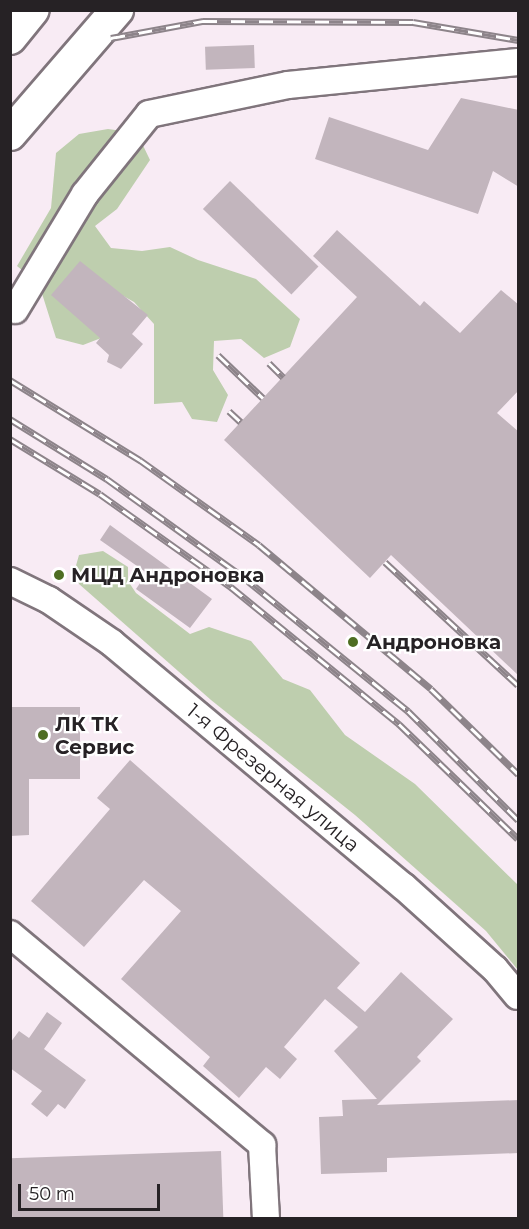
<!DOCTYPE html>
<meta charset="utf-8">
<style>
body{margin:0}
#map{position:relative;width:529px;height:1229px;overflow:hidden;background:#f8ebf4;font-family:Montserrat,sans-serif}
div>[style]{position:absolute}
.green>*{inset:0;background:#beceae}
.building>*{inset:0;background:#c2b5bd;transform-origin:0 0}
.roads{filter:drop-shadow(2px 0 #80757c) drop-shadow(-2px 0 #80757c) drop-shadow(0 2px #80757c) drop-shadow(0 -2px #80757c)}
.minor>*{height:26px;margin:-13px;padding:0 13px;transform-origin:13px;border-radius:13px;background:#fff}
.major>*{height:32px;margin:-16px;padding:0 16px;transform-origin:16px;border-radius:16px;background:#fff}
.rail>*{height:7px;margin-top:-3.5px;transform-origin:0;background:repeating-linear-gradient(90deg,#fff 0 14px,#8d848a 0 28px);box-sizing:border-box;border-block:2px solid #8d848a}
.dots>*{width:16px;height:16px;translate:-50% -50%;box-sizing:border-box;border:3px solid #fff;border-radius:50%}
span{translate:-50% -50%;white-space:nowrap;text-align:center;line-height:1.15;-webkit-text-stroke:4.5px #fff;paint-order:stroke}
.poi-label{font-size:20px;color:#262225;font-weight:700}
.left{translate:0 -50%;text-align:left}
.street-label{font-size:20px;color:#262225}
.frame{position:absolute;inset:0;border:12px solid #262225;pointer-events:none}
.scale{position:absolute;left:18px;top:1184px;width:142px;height:27px;box-sizing:border-box;border:3px solid #262225;border-top:0;padding-left:8px;font-size:18px;line-height:21px;white-space:nowrap;color:#262225;-webkit-text-stroke:4px #fff;paint-order:stroke}
</style>
<div id="map">
<div class="green">
<i style="clip-path:polygon(108px 129px,137px 133px,150px 160px,117px 209px,95px 226px,111px 248px,142px 251px,170px 247px,198px 260px,256px 279px,300px 319px,290px 347px,264px 358px,241px 339px,214px 341px,213px 370px,228px 395px,217px 422px,192px 419px,182px 402px,154px 404px,154px 324px,134px 302px,109px 288px,109px 335px,83px 345px,56px 338px,39px 284px,17px 266px,51px 208px,56px 153px,79px 134px)"></i>
<i style="clip-path:polygon(103px 551px,128px 567px,128px 581px,136px 593px,190px 634px,209px 627px,251px 641px,283px 679px,310px 690px,345px 735px,415px 784px,518px 885px,518px 970px,486px 931px,355px 815px,211px 700px,79px 584px,75px 569px,79px 555px)"></i>
</div>
<div class="building">
<i style="left:254px;top:45px;width:23px;height:49px;rotate:88deg"></i>
<i style="clip-path:polygon(461px 98px,519px 110px,519px 187px,493px 171px,478px 214px,315px 159px,329px 117px,428px 150px)"></i>
<i style="left:230px;top:181px;width:123px;height:39px;rotate:44deg"></i>
<i style="clip-path:polygon(337px 230px,420px 306px,424px 301px,460px 333px,501px 290px,519px 305px,519px 390px,497px 413px,519px 432px,519px 676px,391px 555px,370px 578px,224px 440px,357px 297px,313px 256px)"></i>
<i style="clip-path:polygon(80px 261px,148px 315px,132px 334px,143px 344px,121px 369px,107px 362px,109px 355px,96px 343px,100px 338px,51px 295px)"></i>
<i style="clip-path:polygon(110px 525px,212px 599px,190px 628px,136px 589px,147px 573px,100px 540px)"></i>
<i style="clip-path:polygon(12px 707px,80px 707px,80px 779px,29px 779px,29px 835px,10px 836px)"></i>
<i style="clip-path:polygon(130px 760px,360px 963px,337px 988px,365px 1012px,401px 972px,453px 1019px,417px 1057px,421px 1061px,377px 1105px,519px 1100px,519px 1153px,387px 1158px,387px 1172px,321px 1174px,319px 1117px,343px 1116px,342px 1100px,377px 1099px,334px 1051px,358px 1027px,325px 999px,284px 1047px,297px 1059px,280px 1079px,266px 1067px,239px 1098px,203px 1066px,210px 1057px,121px 979px,181px 911px,144px 880px,84px 947px,31px 901px,110px 809px,97px 798px)"></i>
<i style="clip-path:polygon(47px 1012px,62px 1023px,44px 1049px,86px 1080px,65px 1109px,58px 1104px,47px 1117px,31px 1104px,42px 1091px,10px 1068px,10px 1043px,19px 1031px,29px 1038px)"></i>
<i style="left:221px;top:1151px;width:67px;height:211px;rotate:88deg"></i>
</div>
<div class="roads">
<div class="minor">
<i style="left:15px;top:310px;width:135px;rotate:-58.9deg"></i>
<i style="left:85px;top:194px;width:102px;rotate:-51.3deg"></i>
<i style="left:149px;top:114px;width:142px;rotate:-11.8deg"></i>
<i style="left:288px;top:85px;width:231px;rotate:-5.7deg"></i>
<i style="left:10px;top:581px;width:43px;rotate:26deg"></i>
<i style="left:49px;top:600px;width:76px;rotate:34.3deg"></i>
<i style="left:112px;top:643px;width:379px;rotate:39.9deg"></i>
<i style="left:403px;top:886px;width:124px;rotate:42.1deg"></i>
<i style="left:495px;top:969px;width:35px;rotate:50deg"></i>
<i style="left:10px;top:934px;width:329px;rotate:39.9deg"></i>
<i style="left:262px;top:1145px;width:73px;rotate:86.9deg"></i>
</div>
<div class="major">
<i style="left:10px;top:38px;width:36px;rotate:-51deg"></i>
<i style="left:10px;top:134px;width:164px;rotate:-49.2deg"></i>
</div>
</div>
<div class="rail">
<i style="left:111px;top:38px;width:94px;rotate:-10.5deg"></i>
<i style="left:203px;top:21px;width:210px;rotate:0.3deg"></i>
<i style="left:413px;top:22px;width:107px;rotate:9.7deg"></i>
<i style="left:218px;top:355px;width:62px;rotate:43.7deg"></i>
<i style="left:269px;top:363px;width:20px;rotate:45deg"></i>
<i style="left:10px;top:380px;width:153px;rotate:31.6deg"></i>
<i style="left:140px;top:460px;width:146px;rotate:35.5deg"></i>
<i style="left:259px;top:545px;width:224px;rotate:39.9deg"></i>
<i style="left:431px;top:689px;width:122px;rotate:44.3deg"></i>
<i style="left:229px;top:411px;width:16px;rotate:43deg"></i>
<i style="left:10px;top:419px;width:114px;rotate:31.7deg"></i>
<i style="left:107px;top:479px;width:166px;rotate:35.7deg"></i>
<i style="left:242px;top:576px;width:214px;rotate:39.1deg"></i>
<i style="left:408px;top:711px;width:155px;rotate:44.7deg"></i>
<i style="left:10px;top:439px;width:105px;rotate:31.4deg"></i>
<i style="left:100px;top:494px;width:161px;rotate:35.4deg"></i>
<i style="left:231px;top:587px;width:217px;rotate:39.2deg"></i>
<i style="left:399px;top:724px;width:165px;rotate:44deg"></i>
<i style="left:385px;top:562px;width:181px;rotate:42.8deg"></i>
</div>
<div class="dots">
<i style="left:59px;top:575px;background:#4e6d22"></i>
<i style="left:353px;top:642px;background:#4e6d22"></i>
<i style="left:43px;top:735px;background:#4e6d22"></i>
</div>
<div class="poi-label">
<span class="left" style="left:71px;top:575px">МЦД Андроновка</span>
<span class="left" style="left:366px;top:642px">Андроновка</span>
<span class="left" style="left:55px;top:736px">ЛК ТК<br>Сервис</span>
</div>
<div class="street-label">
<span style="left:273px;top:778px;rotate:40deg">1-я Фрезерная улица</span>
</div>
<div class="frame"></div>
<div class="scale">50 m</div>
</div>
